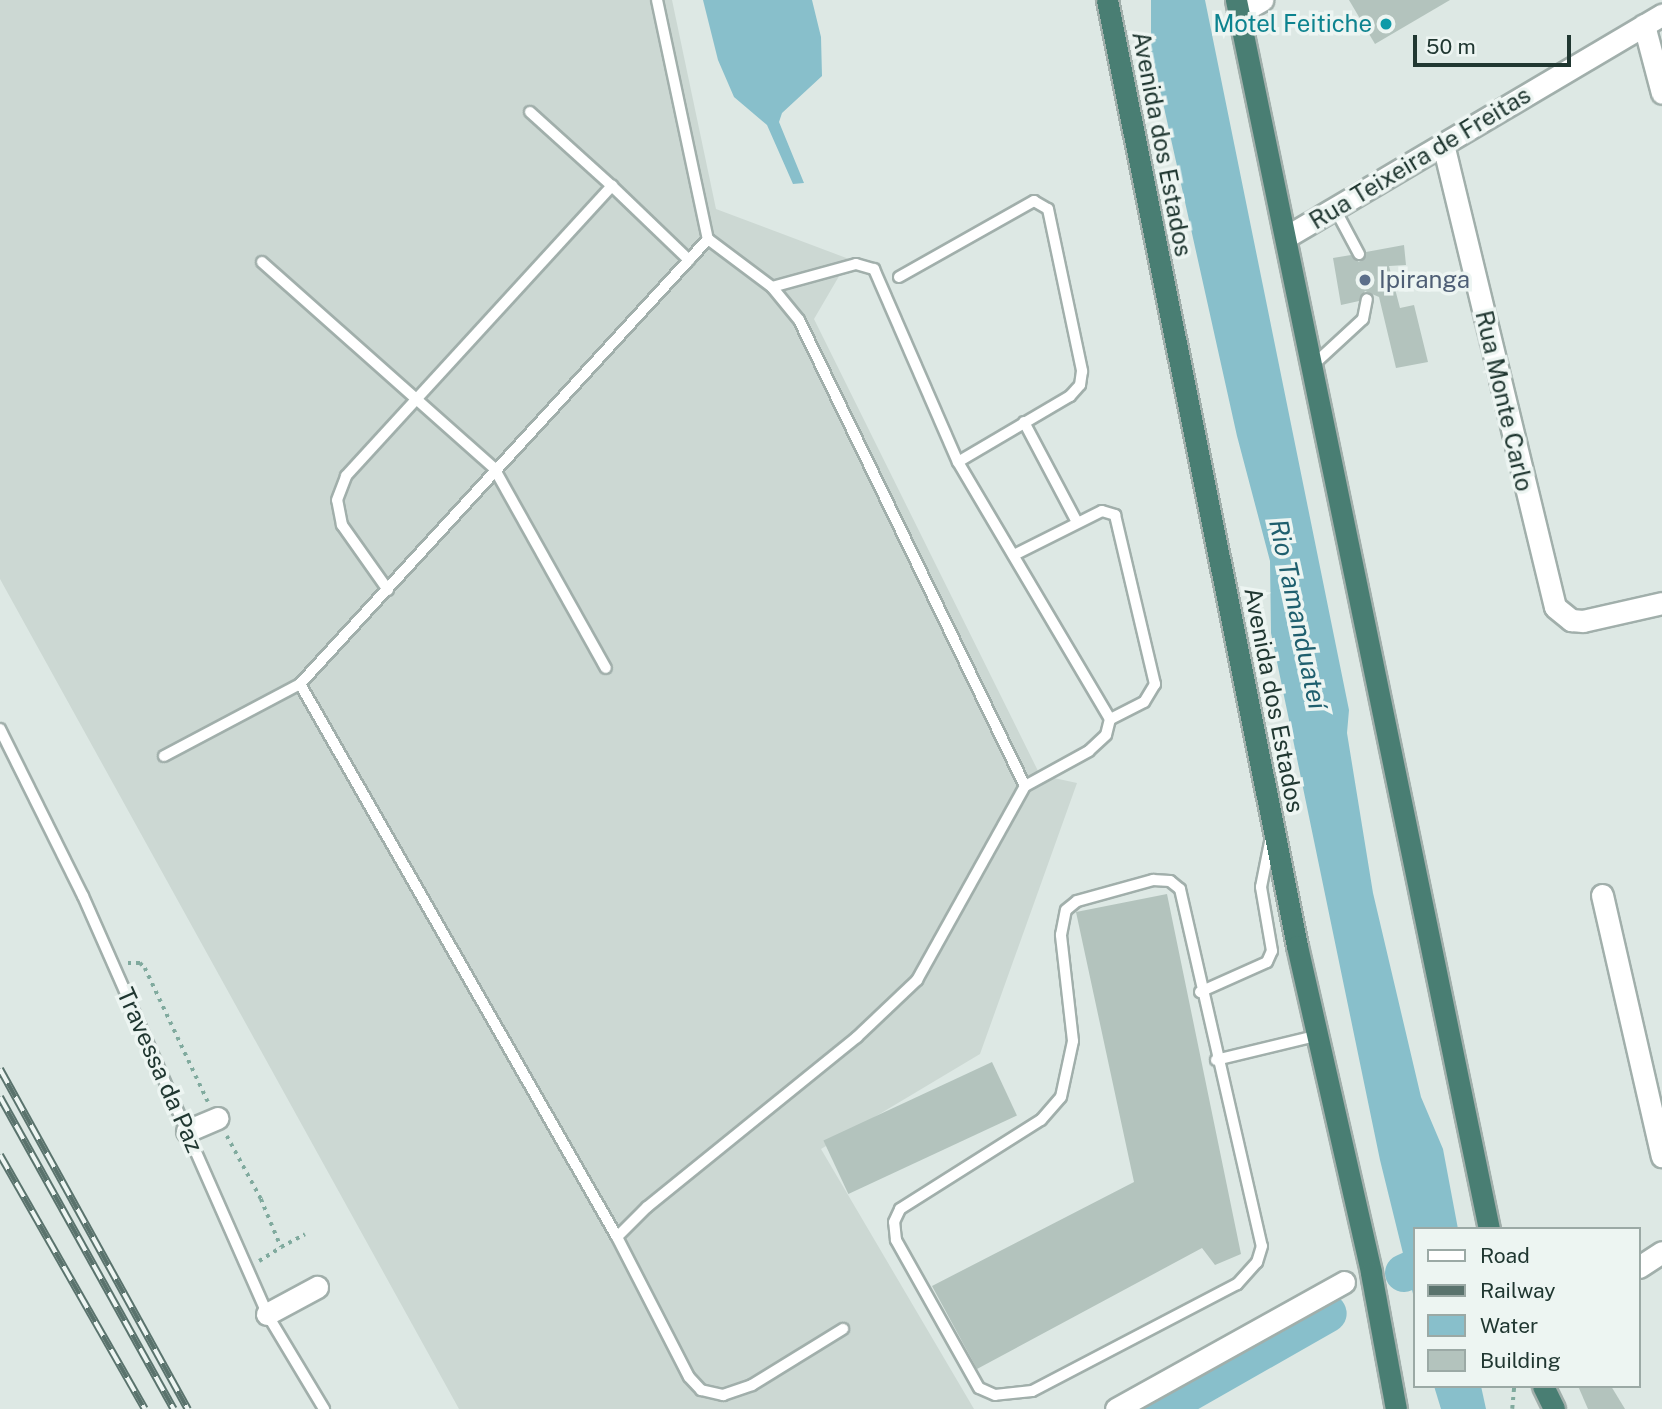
<!DOCTYPE html>
<meta charset="utf-8">
<style>
body{margin:0}
#map{position:relative;width:1662px;height:1409px;overflow:hidden;background:#dde8e4;font-family:"Public Sans",sans-serif}
div>[style]{position:absolute}
.built>*{inset:0;background:#ccd8d3}
.water>*{inset:0;background:#88bfcb}
.river>*{height:38px;margin:-19px;padding:0 19px;transform-origin:19px;border-radius:19px;background:#88bfcb}
.building>*{inset:0;background:#b3c3bd;transform-origin:0 0}
.path>*{height:3.5px;margin-top:-1.75px;transform-origin:0;background:repeating-linear-gradient(90deg,#80aa9e 0 3.5px,transparent 0 8.5px)}
.roads{filter:drop-shadow(2px 0 #a1afab) drop-shadow(-2px 0 #a1afab) drop-shadow(0 2px #a1afab) drop-shadow(0 -2px #a1afab)}
.service>*{height:10px;margin:-5px;padding:0 5px;transform-origin:5px;border-radius:5px;background:#fff}
.minor>*{height:21px;margin:-10.5px;padding:0 10.5px;transform-origin:10.5px;border-radius:10.5px;background:#fff}
.trunk>*{height:21px;margin:-10.5px;padding:0 10.5px;transform-origin:10.5px;border-radius:10.5px;background:#497e73}
.rail>*{height:8px;margin-top:-4px;transform-origin:0;background:repeating-linear-gradient(90deg,#edf5f2 0 16px,#5a736d 0 32px);box-sizing:border-box;border-block:2px solid #5a736d}
.dots>*{width:19px;height:19px;translate:-50% -50%;box-sizing:border-box;border:4px solid #edf5f2;border-radius:50%}
span{translate:-50% -50%;white-space:nowrap;text-align:center;line-height:1.15;-webkit-text-stroke:7px #edf5f2;paint-order:stroke}
.culture-label{font-size:24px;color:#0d838f}
.right{translate:-100% -50%;text-align:right}
.street-label{font-size:24px;color:#203731}
.service-label{font-size:24px;color:#4e5e75}
.left{translate:0 -50%;text-align:left}
.water-label{font-size:26px;color:#1f5f6e;font-style:italic}
.legend{position:absolute;left:1413px;top:1227px;width:228px;height:161px;box-sizing:border-box;background:#edf5f2;border:2px solid #9ba9a5;margin:0;padding:9px 12px;list-style:none;font-size:21px;color:#203731}
.legend li{display:flex;align-items:center;gap:14px;height:35px}
.legend b{width:35px;border:2px solid #9ba9a5}
.scale{position:absolute;left:1413px;top:35px;width:158px;height:32px;box-sizing:border-box;border:4px solid #203731;border-top:0;padding-left:9px;font-size:21px;line-height:24px;white-space:nowrap;color:#203731;-webkit-text-stroke:5px #edf5f2;paint-order:stroke}
</style>
<div id="map">
<div class="built">
<i style="clip-path:polygon(0 0,672px 0,716px 209px,849px 259px,814px 319px,1040px 775px,1077px 783px,980px 1054px,821px 1149px,974px 1409px,459px 1409px,0 579px)"></i>
</div>
<div class="water">
<i style="clip-path:polygon(703px 0,812px 0,821px 37px,822px 76px,782px 113px,779px 122px,804px 183px,793px 184px,767px 125px,734px 97px,718px 60px)"></i>
<i style="clip-path:polygon(1151px 0,1205px 0,1349px 710px,1347px 733px,1373px 893px,1421px 1097px,1443px 1149px,1458px 1229px,1415px 1229px,1415px 1302px,1380px 1160px,1271px 633px,1270px 561px,1237px 436px,1151px 49px)"></i>
<i style="clip-path:polygon(1434px 1386px,1481px 1386px,1486px 1409px,1441px 1409px)"></i>
</div>
<div class="river">
<i style="left:1404px;top:1273px;width:12px;rotate:-24deg"></i>
<i style="left:1160px;top:1409px;width:193px;rotate:-29.7deg"></i>
</div>
<div class="building">
<i style="clip-path:polygon(1349px 0,1450px 0,1375px 44px)"></i>
<i style="clip-path:polygon(1404px 245px,1406px 265px,1389px 266px,1400px 308px,1414px 305px,1428px 362px,1396px 368px,1379px 297px,1365px 291px,1359px 301px,1341px 305px,1333px 258px,1351px 255px,1359px 262px,1366px 252px)"></i>
<i style="clip-path:polygon(1167px 894px,1241px 1254px,1215px 1265px,1202px 1248px,977px 1369px,932px 1286px,1134px 1182px,1076px 912px)"></i>
<i style="left:992px;top:1062px;width:59px;height:186px;rotate:65deg"></i>
<i style="clip-path:polygon(1578px 1386px,1611px 1386px,1625px 1409px,1588px 1409px)"></i>
</div>
<div class="path">
<i style="left:128px;top:963px;width:12px"></i>
<i style="left:140px;top:963px;width:7px;rotate:45deg"></i>
<i style="left:145px;top:968px;width:148px;rotate:64.8deg"></i>
<i style="left:227px;top:1136px;width:72px;rotate:61.6deg"></i>
<i style="left:261px;top:1199px;width:52px;rotate:67.4deg"></i>
<i style="left:281px;top:1247px;width:27px;rotate:-28deg"></i>
<i style="left:259px;top:1261px;width:26px;rotate:-32deg"></i>
<i style="left:1512px;top:1409px;width:23px;rotate:-85deg"></i>
</div>
<div class="roads">
<div class="service">
<i style="left:657px;top:0;width:244px;rotate:78deg"></i>
<i style="left:708px;top:239px;width:80px;rotate:36.9deg"></i>
<i style="left:772px;top:287px;width:43px;rotate:50.7deg"></i>
<i style="left:799px;top:320px;width:518px;rotate:64.13deg"></i>
<i style="left:1025px;top:786px;width:222px;rotate:119.1deg"></i>
<i style="left:917px;top:980px;width:83px;rotate:136.5deg"></i>
<i style="left:857px;top:1037px;width:270px;rotate:141deg"></i>
<i style="left:647px;top:1207px;width:42px;rotate:135deg"></i>
<i style="left:617px;top:1237px;width:157px;rotate:62.8deg"></i>
<i style="left:689px;top:1377px;width:18px;rotate:47deg"></i>
<i style="left:701px;top:1390px;width:23px;rotate:13deg"></i>
<i style="left:723px;top:1395px;width:31px;rotate:-19deg"></i>
<i style="left:752px;top:1385px;width:107px;rotate:-31.6deg"></i>
<i style="left:530px;top:112px;width:110px;rotate:42.1deg"></i>
<i style="left:1335px;top:209px;width:51px;rotate:61.9deg"></i>
<i style="left:262px;top:262px;width:310px;rotate:41.6deg"></i>
<i style="left:494px;top:468px;width:229px;rotate:60.8deg"></i>
<i style="left:899px;top:277px;width:155px;rotate:-29.4deg"></i>
<i style="left:1034px;top:201px;width:16px;rotate:30deg"></i>
<i style="left:1048px;top:209px;width:166px;rotate:78.1deg"></i>
<i style="left:1082px;top:371px;width:14px;rotate:98deg"></i>
<i style="left:1080px;top:385px;width:15px;rotate:132deg"></i>
<i style="left:1070px;top:396px;width:130px;rotate:149.5deg"></i>
<i style="left:772px;top:287px;width:87px;rotate:-15.3deg"></i>
<i style="left:856px;top:264px;width:19px;rotate:16deg"></i>
<i style="left:874px;top:269px;width:210px;rotate:66.5deg"></i>
<i style="left:958px;top:462px;width:299px;rotate:59.4deg"></i>
<i style="left:1110px;top:719px;width:16px;rotate:104deg"></i>
<i style="left:1106px;top:735px;width:23px;rotate:137deg"></i>
<i style="left:1089px;top:751px;width:73px;rotate:151.3deg"></i>
<i style="left:1312px;top:366px;width:69px;rotate:-42.7deg"></i>
<i style="left:1363px;top:319px;width:20px;rotate:-79deg"></i>
<i style="left:1024px;top:422px;width:113px;rotate:62.1deg"></i>
<i style="left:1016px;top:554px;width:96px;rotate:-26.6deg"></i>
<i style="left:1102px;top:511px;width:14px;rotate:17deg"></i>
<i style="left:1115px;top:515px;width:174px;rotate:76.7deg"></i>
<i style="left:1155px;top:684px;width:21px;rotate:121deg"></i>
<i style="left:1144px;top:702px;width:38px;rotate:153deg"></i>
<i style="left:388px;top:590px;width:80px;rotate:-125.3deg"></i>
<i style="left:342px;top:525px;width:25px;rotate:-101deg"></i>
<i style="left:337px;top:500px;width:26px;rotate:-69deg"></i>
<i style="left:346px;top:476px;width:394px;rotate:-47.5deg"></i>
<i style="left:612px;top:186px;width:107px;rotate:43.9deg"></i>
<i style="left:300px;top:684px;width:637px;rotate:60.18deg"></i>
<i style="left:0;top:729px;width:186px;rotate:63.6deg"></i>
<i style="left:83px;top:896px;width:457px;rotate:66.2deg"></i>
<i style="left:267px;top:1314px;width:111px;rotate:59deg"></i>
<i style="left:164px;top:756px;width:154px;rotate:-27.9deg"></i>
<i style="left:300px;top:684px;width:604px;rotate:-47.48deg"></i>
<i style="left:1153px;top:880px;width:17px;rotate:3deg"></i>
<i style="left:1170px;top:881px;width:13px;rotate:39deg"></i>
<i style="left:1180px;top:889px;width:366px;rotate:77.1deg"></i>
<i style="left:1262px;top:1246px;width:17px;rotate:107deg"></i>
<i style="left:1257px;top:1262px;width:30px;rotate:132deg"></i>
<i style="left:1237px;top:1284px;width:231px;rotate:152.4deg"></i>
<i style="left:1032px;top:1391px;width:37px;rotate:174deg"></i>
<i style="left:995px;top:1395px;width:17px;rotate:-156deg"></i>
<i style="left:979px;top:1388px;width:170px;rotate:-119.3deg"></i>
<i style="left:896px;top:1240px;width:18px;rotate:-96deg"></i>
<i style="left:894px;top:1222px;width:14px;rotate:-65deg"></i>
<i style="left:900px;top:1209px;width:167px;rotate:-32.3deg"></i>
<i style="left:1041px;top:1120px;width:30px;rotate:-49deg"></i>
<i style="left:1061px;top:1097px;width:57px;rotate:-77.9deg"></i>
<i style="left:1073px;top:1041px;width:107px;rotate:-96.5deg"></i>
<i style="left:1061px;top:935px;width:25px;rotate:-79deg"></i>
<i style="left:1066px;top:910px;width:14px;rotate:-39deg"></i>
<i style="left:1077px;top:901px;width:79px;rotate:-15.4deg"></i>
<i style="left:1200px;top:992px;width:73px;rotate:-24.1deg"></i>
<i style="left:1267px;top:962px;width:12px;rotate:-66deg"></i>
<i style="left:1272px;top:951px;width:65px;rotate:-99.8deg"></i>
<i style="left:1261px;top:887px;width:51px;rotate:-78.7deg"></i>
<i style="left:1216px;top:1060px;width:102px;rotate:-13.6deg"></i>
</div>
<div class="minor">
<i style="left:1238px;top:14px;width:28px;rotate:-30deg"></i>
<i style="left:1644px;top:25px;width:70px;rotate:75.2deg"></i>
<i style="left:1443px;top:144px;width:476px;rotate:76.4deg"></i>
<i style="left:1555px;top:607px;width:21px;rotate:39deg"></i>
<i style="left:1571px;top:620px;width:12px;rotate:5deg"></i>
<i style="left:1583px;top:621px;width:81px;rotate:-12.8deg"></i>
<i style="left:1286px;top:237px;width:437px;rotate:-30.6deg"></i>
<i style="left:1602px;top:895px;width:268px;rotate:77.1deg"></i>
<i style="left:187px;top:1131px;width:33px;rotate:-23deg"></i>
<i style="left:1639px;top:1267px;width:27px;rotate:-33deg"></i>
<i style="left:267px;top:1314px;width:57px;rotate:-28.4deg"></i>
<i style="left:1116px;top:1409px;width:261px;rotate:-29.1deg"></i>
</div>
<div class="trunk">
<i style="left:1107px;top:0;width:965px;rotate:78.64deg"></i>
<i style="left:1297px;top:946px;width:335px;rotate:77.2deg"></i>
<i style="left:1371px;top:1273px;width:138px;rotate:79.6deg"></i>
<i style="left:1236px;top:0;width:1255px;rotate:78.37deg"></i>
<i style="left:1543px;top:1386px;width:25px;rotate:64deg"></i>
</div>
</div>
<div class="rail">
<i style="left:0;top:1069px;width:389px;rotate:61.1deg"></i>
<i style="left:0;top:1097px;width:357px;rotate:60.9deg"></i>
<i style="left:0;top:1155px;width:292px;rotate:60.3deg"></i>
</div>
<div class="dots">
<i style="left:1386px;top:24px;background:#0f9aa8"></i>
<i style="left:1365px;top:280px;background:#5c6f8a"></i>
</div>
<div class="culture-label">
<span class="right" style="left:1372px;top:24px">Motel Feitiche</span>
</div>
<div class="street-label">
<span style="left:1162px;top:144px;rotate:79deg">Avenida dos Estados</span>
<span style="left:1420px;top:158px;rotate:-31deg">Rua Teixeira de Freitas</span>
<span style="left:1504px;top:401px;rotate:77deg">Rua Monte Carlo</span>
<span style="left:1274px;top:700px;rotate:79deg">Avenida dos Estados</span>
<span style="left:160px;top:1070px;rotate:66deg">Travessa da Paz</span>
</div>
<div class="service-label">
<span class="left" style="left:1379px;top:280px">Ipiranga</span>
</div>
<div class="water-label">
<span style="left:1298px;top:614px;rotate:78deg">Rio Tamanduateí</span>
</div>
<ul class="legend">
<li><b style="height:9px;background:#fff"></b>Road</li>
<li><b style="height:9px;background:#5a736d"></b>Railway</li>
<li><b style="height:19px;background:#88bfcb"></b>Water</li>
<li><b style="height:19px;background:#b3c3bd"></b>Building</li>
</ul>
<div class="scale">50 m</div>
</div>
